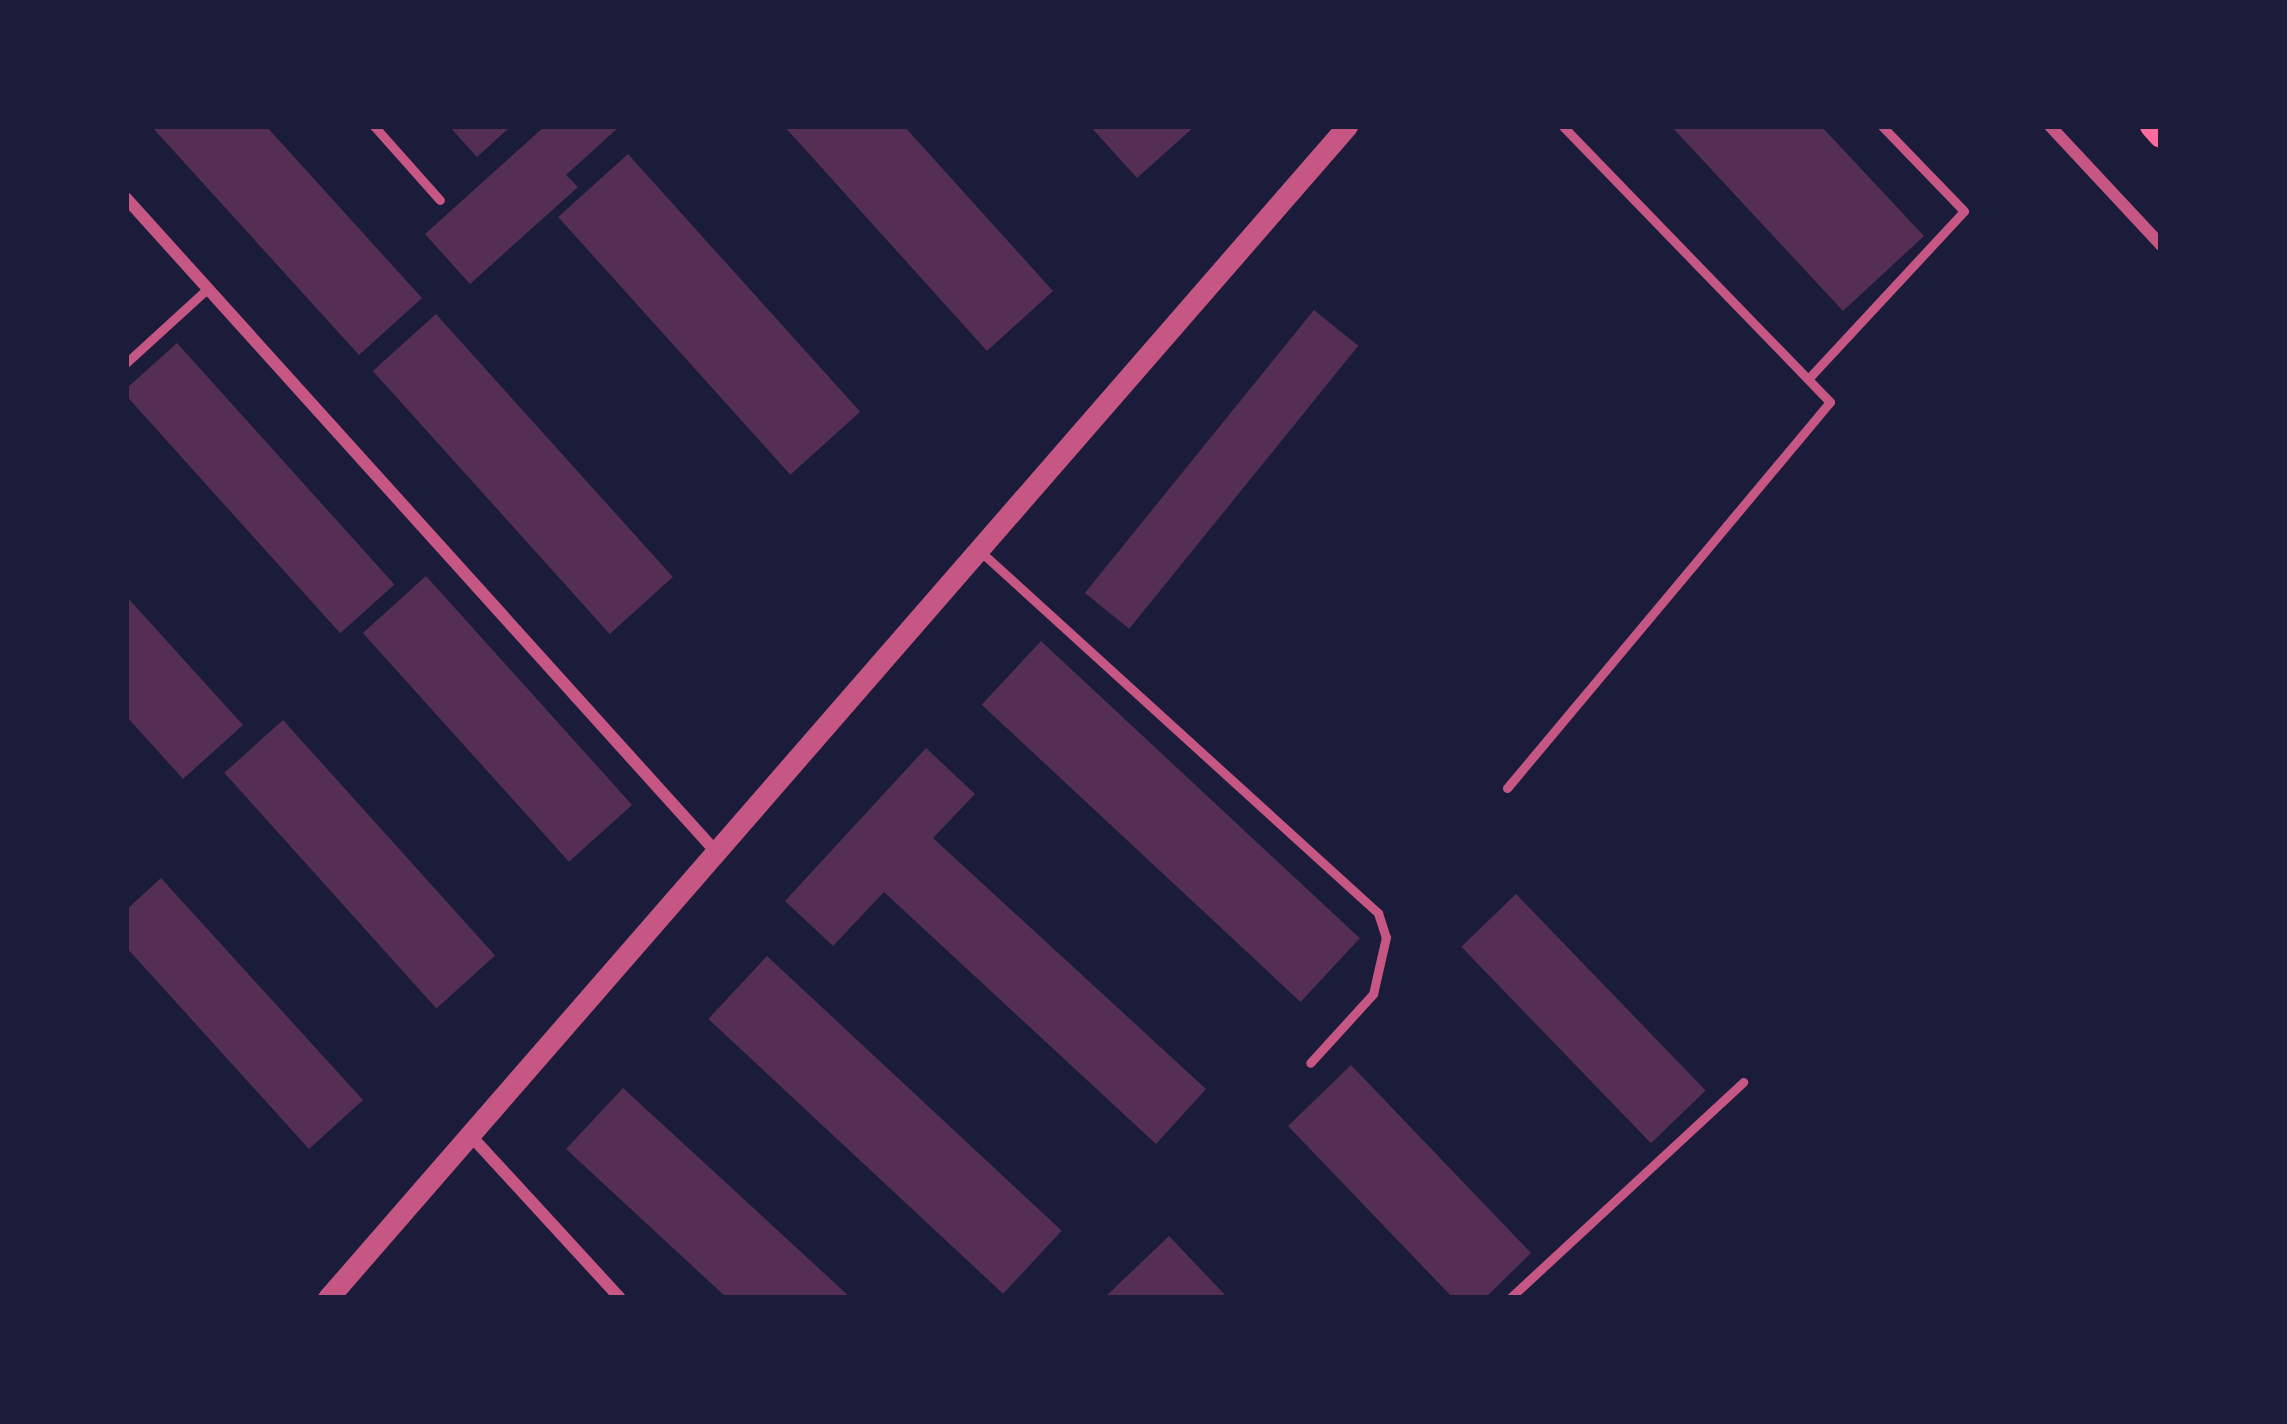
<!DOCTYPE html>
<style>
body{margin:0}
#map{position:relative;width:2287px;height:1424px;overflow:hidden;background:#1b1b3a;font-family:Figtree,sans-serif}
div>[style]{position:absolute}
.building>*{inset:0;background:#542f53;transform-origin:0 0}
.service>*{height:9px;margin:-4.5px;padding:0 4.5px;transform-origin:4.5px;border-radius:4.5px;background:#c65784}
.minor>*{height:12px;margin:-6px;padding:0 6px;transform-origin:6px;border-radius:6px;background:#c65784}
.tertiary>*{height:21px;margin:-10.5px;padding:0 10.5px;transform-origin:10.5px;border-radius:10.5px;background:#c65784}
.secondary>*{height:24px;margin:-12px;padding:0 12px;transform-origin:12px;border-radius:12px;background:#ff6b9d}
span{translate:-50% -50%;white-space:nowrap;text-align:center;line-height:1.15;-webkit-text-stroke:12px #1b1b3a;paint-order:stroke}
.frame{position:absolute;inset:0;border:129px solid #1b1b3a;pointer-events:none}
</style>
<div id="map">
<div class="building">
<i style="clip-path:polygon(151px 126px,266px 126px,422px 298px,359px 355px)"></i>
<i style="clip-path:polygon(449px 126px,511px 126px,477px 157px)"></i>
<i style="clip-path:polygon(545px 126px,620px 126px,566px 175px,578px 187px,470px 284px,425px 234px)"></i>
<i style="clip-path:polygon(784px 126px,904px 126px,1053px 291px,987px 351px)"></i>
<i style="clip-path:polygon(1090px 126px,1195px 126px,1137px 178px)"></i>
<i style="clip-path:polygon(1671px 126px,1821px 126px,1924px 236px,1843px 311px)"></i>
<i style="left:628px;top:154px;width:347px;height:94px;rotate:48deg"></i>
<i style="left:1314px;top:310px;width:57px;height:364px;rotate:39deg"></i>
<i style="left:436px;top:314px;width:354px;height:85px;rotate:48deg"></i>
<i style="left:177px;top:343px;width:325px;height:73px;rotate:48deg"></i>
<i style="left:426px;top:576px;width:308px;height:85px;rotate:48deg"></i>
<i style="clip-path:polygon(126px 596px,243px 725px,183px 779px,126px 716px)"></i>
<i style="left:1041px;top:641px;width:436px;height:87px;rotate:43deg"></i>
<i style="left:283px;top:720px;width:317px;height:79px;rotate:48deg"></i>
<i style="clip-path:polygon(926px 748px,975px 794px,933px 838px,1206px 1089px,1156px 1144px,884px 892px,833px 946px,785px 901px)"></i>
<i style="clip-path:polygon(161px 878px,363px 1100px,309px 1149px,126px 947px,126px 910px)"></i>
<i style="left:1516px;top:894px;width:273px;height:76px;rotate:46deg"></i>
<i style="left:767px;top:956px;width:403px;height:86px;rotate:43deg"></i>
<i style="clip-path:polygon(1351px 1065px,1531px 1253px,1485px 1298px,1453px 1298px,1288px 1126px)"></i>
<i style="clip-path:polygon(623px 1088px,851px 1298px,727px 1298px,566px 1149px)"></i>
<i style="clip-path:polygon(1169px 1236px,1228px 1298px,1104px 1298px)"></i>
</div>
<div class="service">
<i style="left:374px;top:126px;width:99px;rotate:48.3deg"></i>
<i style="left:126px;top:363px;width:110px;rotate:-42.4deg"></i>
<i style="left:1808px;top:379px;width:229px;rotate:-47.1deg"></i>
<i style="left:1964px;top:211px;width:118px;rotate:-134deg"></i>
<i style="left:981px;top:552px;width:537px;rotate:42.28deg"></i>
<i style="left:1378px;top:913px;width:25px;rotate:72deg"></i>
<i style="left:1386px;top:937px;width:58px;rotate:102.8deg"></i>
<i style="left:1373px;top:994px;width:93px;rotate:132.4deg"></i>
<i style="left:1507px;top:788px;width:503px;rotate:-50.08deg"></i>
<i style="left:1830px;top:402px;width:384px;rotate:-134.1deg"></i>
<i style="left:1510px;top:1298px;width:318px;rotate:-42.8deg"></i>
</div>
<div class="minor">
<i style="left:2050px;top:126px;width:163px;rotate:47deg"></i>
<i style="left:126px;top:198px;width:882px;rotate:47.94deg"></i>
<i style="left:471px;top:1136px;width:220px;rotate:47.4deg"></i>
</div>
<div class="tertiary">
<i style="left:328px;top:1298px;width:1553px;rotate:-48.99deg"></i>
</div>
<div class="secondary">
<i style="left:2152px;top:126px;width:13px;rotate:48deg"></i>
</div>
<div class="frame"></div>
</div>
